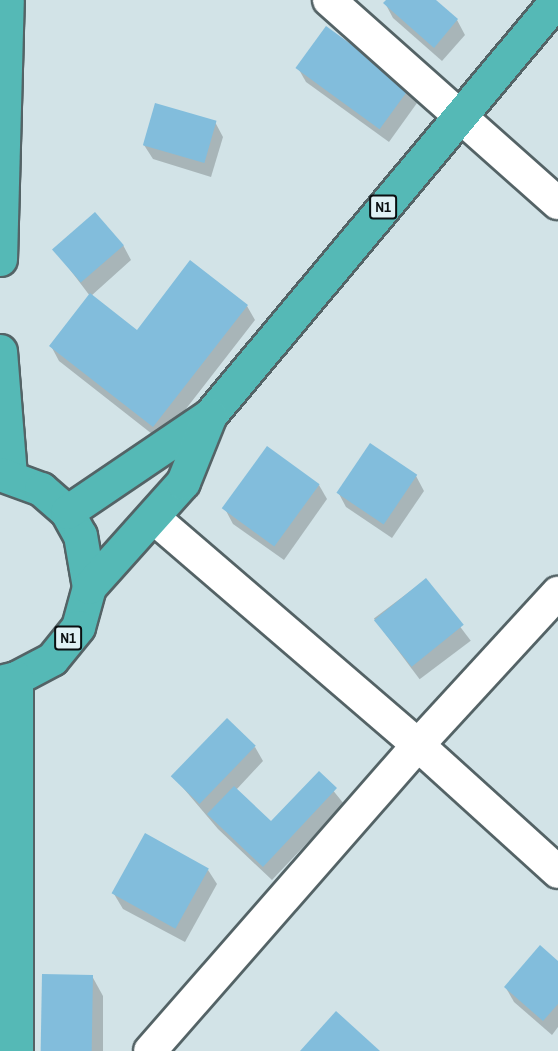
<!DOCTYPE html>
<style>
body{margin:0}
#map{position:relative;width:558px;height:1051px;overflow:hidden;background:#d2e3e7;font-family:"Archivo Narrow",sans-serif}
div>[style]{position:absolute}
.shadow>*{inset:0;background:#0003;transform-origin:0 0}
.building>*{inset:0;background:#82bddc;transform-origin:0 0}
.roads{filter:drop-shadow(2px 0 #546366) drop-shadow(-2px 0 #546366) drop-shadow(0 2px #546366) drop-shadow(0 -2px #546366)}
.street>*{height:32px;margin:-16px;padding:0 16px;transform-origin:16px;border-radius:16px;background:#fff}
.highway>*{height:33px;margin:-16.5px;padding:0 16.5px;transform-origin:16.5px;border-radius:16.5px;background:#55b9b6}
span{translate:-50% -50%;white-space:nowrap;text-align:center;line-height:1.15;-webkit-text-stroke:4.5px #e0f1f5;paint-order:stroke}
.shield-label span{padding:2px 4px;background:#e0f1f5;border:2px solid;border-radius:4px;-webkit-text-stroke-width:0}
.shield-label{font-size:15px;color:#0a0f11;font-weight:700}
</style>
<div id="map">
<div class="shadow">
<i style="clip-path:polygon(388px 0,433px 0,457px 20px,465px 35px,442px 61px,393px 18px,385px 3px)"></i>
<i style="clip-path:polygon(298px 68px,408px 88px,417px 103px,389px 142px,306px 82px)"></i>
<i style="clip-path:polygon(215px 122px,223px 137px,211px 177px,153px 159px,144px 145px)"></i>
<i style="clip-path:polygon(123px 245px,131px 260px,91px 296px,137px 332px,247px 306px,255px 320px,161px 441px,59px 361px,51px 346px,90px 296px,55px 250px)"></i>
<i style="clip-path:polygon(416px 476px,424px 491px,392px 538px,346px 507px,338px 492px)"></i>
<i style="clip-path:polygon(319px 485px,327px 499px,284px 560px,233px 524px,225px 509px)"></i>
<i style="left:425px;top:580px;width:76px;height:64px;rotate:53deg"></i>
<i style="clip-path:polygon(255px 747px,263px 761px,236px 790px,271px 823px,319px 773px,344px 804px,272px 880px,218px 829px,173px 776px)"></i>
<i style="clip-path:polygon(208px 870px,217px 884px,185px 942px,123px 909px,114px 894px)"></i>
<i style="clip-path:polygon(558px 963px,558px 1027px,552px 1035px,514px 1002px,506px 988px)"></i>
<i style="clip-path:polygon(92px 976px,103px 996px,103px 1051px,43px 1051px)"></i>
</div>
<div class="building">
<i style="clip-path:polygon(386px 0,436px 0,458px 19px,434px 48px,383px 3px)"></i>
<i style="left:326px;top:26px;width:104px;height:52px;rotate:36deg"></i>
<i style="left:155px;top:103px;width:64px;height:44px;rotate:16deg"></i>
<i style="left:95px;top:212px;width:44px;height:57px;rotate:49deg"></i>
<i style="clip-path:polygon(190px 260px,248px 305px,153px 427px,49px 346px,90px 293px,137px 330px)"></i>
<i style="left:370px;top:443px;width:57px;height:60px;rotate:34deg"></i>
<i style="left:267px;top:446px;width:65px;height:77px;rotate:36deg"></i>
<i style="left:426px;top:578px;width:60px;height:67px;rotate:51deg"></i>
<i style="left:227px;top:718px;width:40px;height:81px;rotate:44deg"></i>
<i style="clip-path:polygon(319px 771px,337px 788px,263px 867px,207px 814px,234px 786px,271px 821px)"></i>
<i style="left:145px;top:833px;width:73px;height:69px;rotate:29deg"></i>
<i style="clip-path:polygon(540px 945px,558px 961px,558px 1004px,543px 1021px,504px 987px)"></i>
<i style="left:42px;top:974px;width:51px;height:77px;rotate:1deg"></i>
<i style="clip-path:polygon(336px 1011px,380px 1051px,300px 1051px)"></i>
</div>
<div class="roads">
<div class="street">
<i style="left:329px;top:0;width:306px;rotate:41.6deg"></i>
<i style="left:154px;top:518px;width:348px;rotate:40.7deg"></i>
<i style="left:418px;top:745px;width:189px;rotate:42.2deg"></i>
<i style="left:150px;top:1051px;width:407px;rotate:-48.8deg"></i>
<i style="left:418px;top:745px;width:207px;rotate:-47.4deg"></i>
</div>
<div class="highway">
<i style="left:0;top:259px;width:259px;rotate:-88.5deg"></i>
<i style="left:0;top:351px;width:124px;rotate:85.4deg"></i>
<i style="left:0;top:474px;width:44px;rotate:20.1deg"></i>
<i style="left:41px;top:489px;width:35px;rotate:41deg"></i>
<i style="left:67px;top:512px;width:26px;rotate:61deg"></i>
<i style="left:80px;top:535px;width:53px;rotate:80.2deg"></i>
<i style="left:89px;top:587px;width:41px;rotate:105.4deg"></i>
<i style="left:78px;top:627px;width:41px;rotate:129.1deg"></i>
<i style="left:52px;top:659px;width:41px;rotate:152.2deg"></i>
<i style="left:16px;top:678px;width:16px;rotate:166deg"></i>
<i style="left:67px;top:512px;width:173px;rotate:-34.1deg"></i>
<i style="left:210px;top:415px;width:541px;rotate:-50.1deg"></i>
<i style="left:89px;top:587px;width:141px;rotate:-48.2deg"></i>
<i style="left:183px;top:482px;width:72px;rotate:-68.1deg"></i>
<i style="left:16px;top:678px;width:373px;rotate:90deg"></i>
</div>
</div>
<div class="shield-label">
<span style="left:383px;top:207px">N1</span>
<span style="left:68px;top:638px">N1</span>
</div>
</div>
